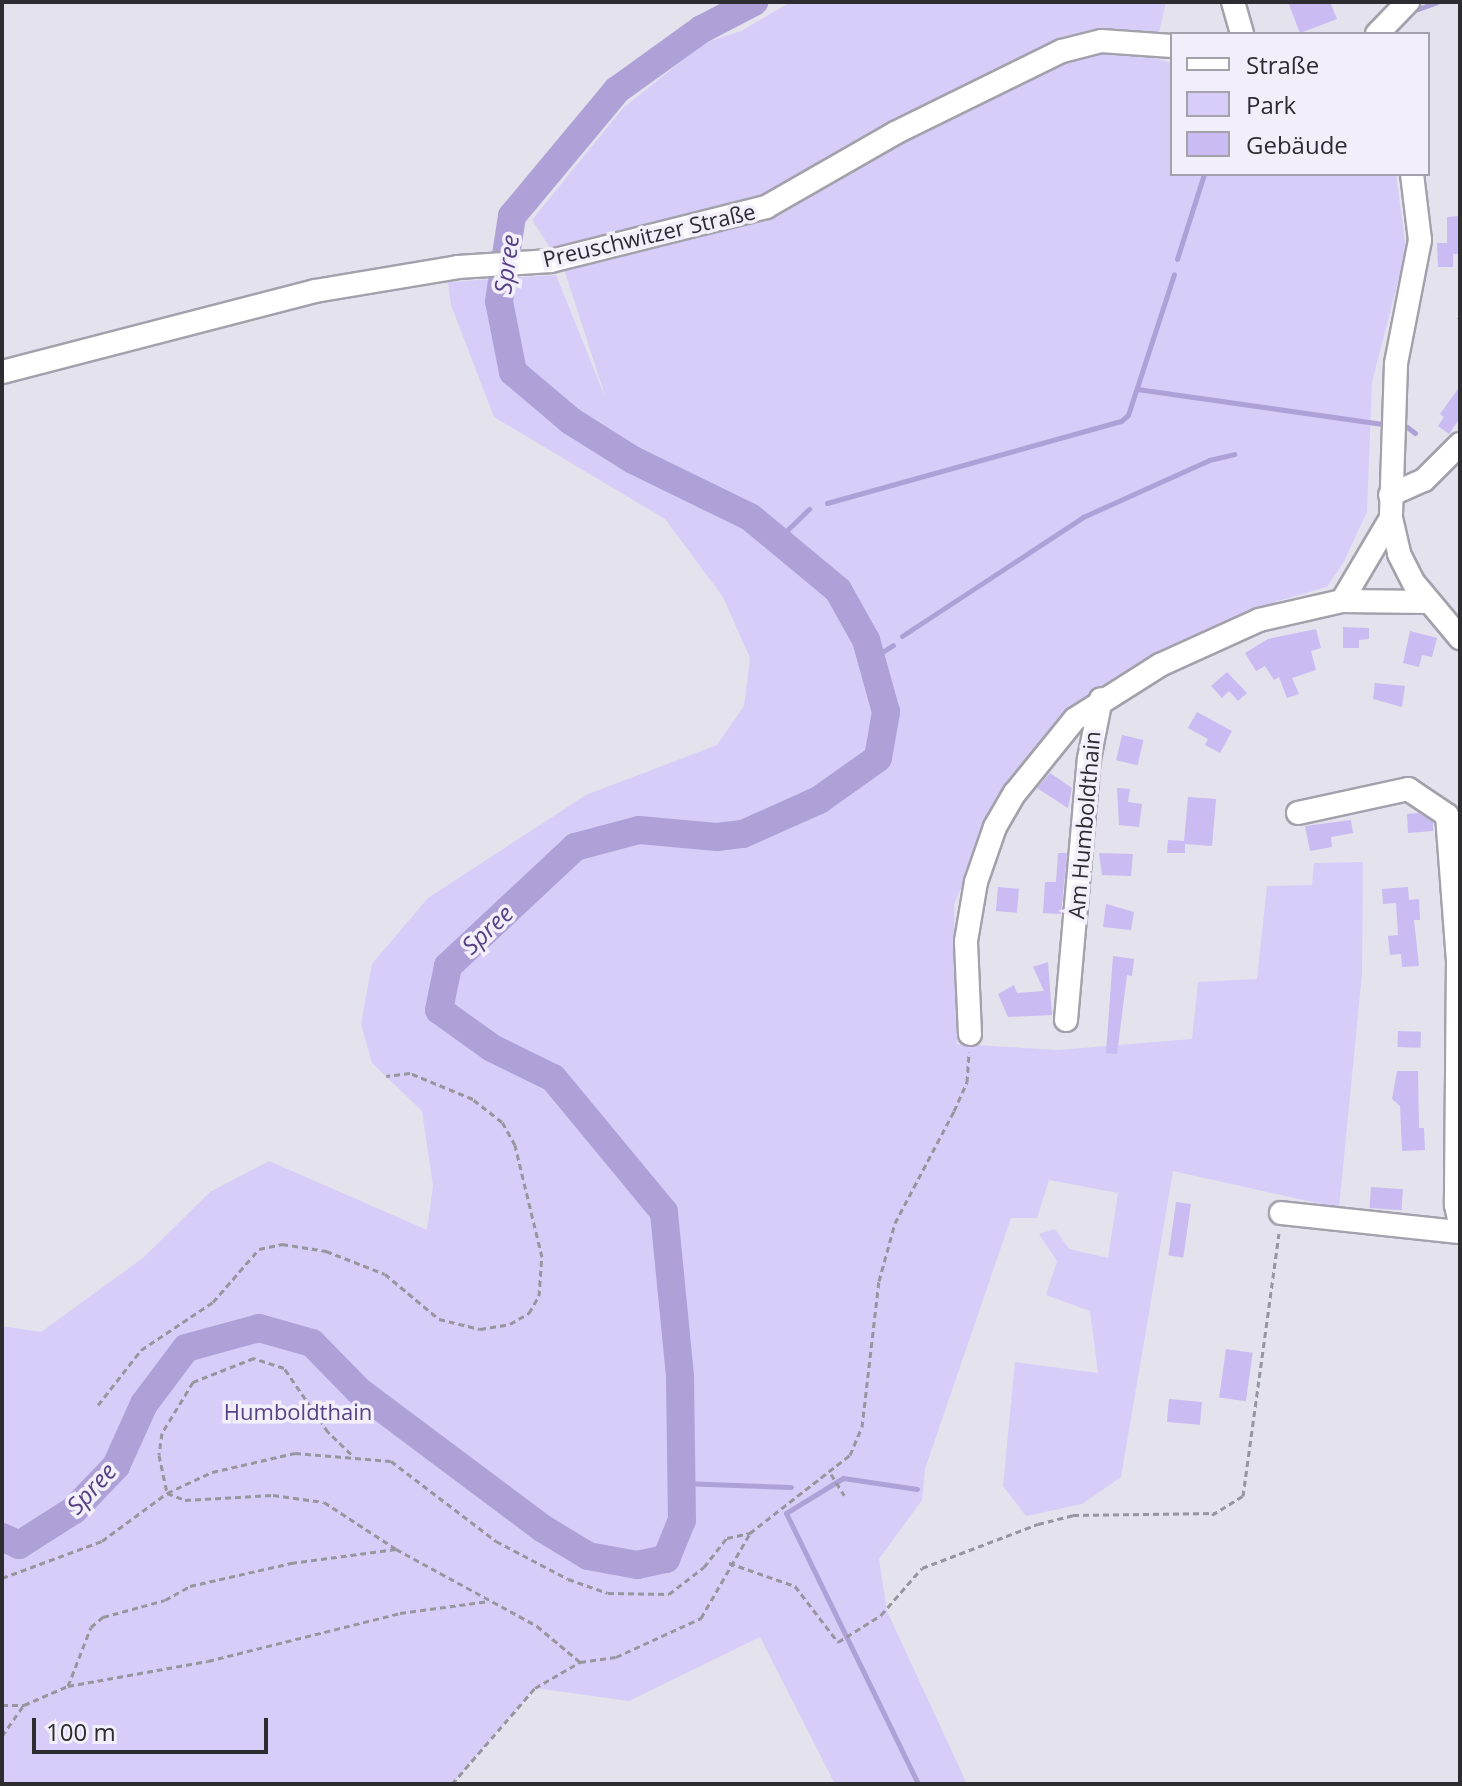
<!DOCTYPE html>
<meta charset="utf-8">
<style>
body{margin:0}
#map{position:relative;width:1462px;height:1786px;overflow:hidden;background:#e4e2ed;font-family:"Open Sans",sans-serif}
div>[style]{position:absolute}
.green>*{inset:0;background:#d7cdf8}
.stream>*{height:5px;margin:-2.5px;padding:0 2.5px;transform-origin:2.5px;border-radius:2.5px;background:#afa1d7}
.river>*{height:28px;margin:-14px;padding:0 14px;transform-origin:14px;border-radius:14px;background:#afa1d7}
.building>*{inset:0;background:#cabbf2;transform-origin:0 0}
.path>*{height:3px;margin-top:-1.5px;transform-origin:0;background:repeating-linear-gradient(90deg,#97969e 0 6px,transparent 0 10px)}
.roads{filter:drop-shadow(2px 0 #a3a1ab) drop-shadow(-2px 0 #a3a1ab) drop-shadow(0 2px #a3a1ab) drop-shadow(0 -2px #a3a1ab)}
.minor>*{height:22px;margin:-11px;padding:0 11px;transform-origin:11px;border-radius:11px;background:#fff}
span{translate:-50% -50%;white-space:nowrap;text-align:center;line-height:1.15;-webkit-text-stroke:7px #f2effa;paint-order:stroke}
.street-label{font-size:22px;color:#2d2c31}
.park-label{font-size:22px;color:#584386}
.water-label{font-size:24px;color:#574184;font-style:italic}
.frame{position:absolute;inset:0;border:4px solid #2d2c31;pointer-events:none}
.legend{position:absolute;left:1170px;top:32px;width:260px;height:144px;box-sizing:border-box;background:#f2effa;border:2px solid #a3a1aa;margin:0;padding:10px 14px;list-style:none;font-size:24px;color:#2d2c31}
.legend li{display:flex;align-items:center;gap:16px;height:40px}
.legend b{width:40px;border:2px solid #a3a1aa}
.scale{position:absolute;left:32px;top:1718px;width:236px;height:36px;box-sizing:border-box;border:4px solid #2d2c31;border-top:0;padding-left:10px;font-size:24px;line-height:28px;white-space:nowrap;color:#2d2c31;-webkit-text-stroke:6px #f2effa;paint-order:stroke}
</style>
<div id="map">
<div class="green">
<i style="clip-path:polygon(791px 2px,1166px 2px,1153px 58px,1172px 63px,1172px 174px,1396px 174px,1406px 250px,1372px 382px,1367px 512px,1343px 563px,1327px 587px,1278px 601px,1155px 654px,1071px 712px,1006px 786px,954px 904px,957px 1044px,1058px 1050px,1192px 1039px,1198px 982px,1257px 979px,1267px 886px,1312px 885px,1314px 863px,1363px 862px,1362px 974px,1339px 1208px,1173px 1171px,1121px 1477px,1082px 1504px,1026px 1516px,1003px 1486px,1015px 1362px,1098px 1373px,1090px 1311px,1046px 1295px,1057px 1261px,1039px 1234px,1055px 1229px,1069px 1249px,1108px 1258px,1118px 1193px,1049px 1180px,1037px 1218px,1011px 1218px,925px 1469px,922px 1500px,879px 1559px,887px 1611px,967px 1784px,835px 1784px,760px 1637px,629px 1701px,535px 1688px,452px 1784px,2px 1784px,2px 1326px,41px 1332px,143px 1258px,210px 1192px,269px 1161px,427px 1230px,433px 1186px,422px 1111px,372px 1063px,361px 1024px,372px 964px,428px 898px,586px 795px,717px 745px,744px 706px,750px 658px,723px 597px,665px 519px,494px 417px,451px 305px,448px 282px,556px 275px,607px 402px,564px 269px,532px 220px,623px 108px,704px 43px,741px 31px)"></i>
</div>
<div class="stream">
<i style="left:1418px;top:9px;width:20px;rotate:-20deg"></i>
<i style="left:1177px;top:259px;width:89px;rotate:-72.4deg"></i>
<i style="left:1137px;top:389px;width:248px;rotate:8.1deg"></i>
<i style="left:1407px;top:427px;width:10px;rotate:37deg"></i>
<i style="left:827px;top:503px;width:305px;rotate:-15.6deg"></i>
<i style="left:1121px;top:421px;width:9px;rotate:-41deg"></i>
<i style="left:1128px;top:415px;width:148px;rotate:-71.9deg"></i>
<i style="left:779px;top:538px;width:42px;rotate:-44deg"></i>
<i style="left:902px;top:636px;width:217px;rotate:-33.3deg"></i>
<i style="left:1083px;top:517px;width:138px;rotate:-24.3deg"></i>
<i style="left:1209px;top:460px;width:26px;rotate:-13deg"></i>
<i style="left:871px;top:659px;width:26px;rotate:-32deg"></i>
<i style="left:681px;top:1483px;width:110px;rotate:2.1deg"></i>
<i style="left:917px;top:1489px;width:75px;rotate:-171.5deg"></i>
<i style="left:843px;top:1478px;width:67px;rotate:148.4deg"></i>
<i style="left:786px;top:1513px;width:301px;rotate:64deg"></i>
</div>
<div class="river">
<i style="left:2px;top:1537px;width:19px;rotate:25deg"></i>
<i style="left:19px;top:1545px;width:65px;rotate:-32.5deg"></i>
<i style="left:74px;top:1510px;width:61px;rotate:-46.3deg"></i>
<i style="left:116px;top:1466px;width:68px;rotate:-65.7deg"></i>
<i style="left:144px;top:1404px;width:70px;rotate:-53.1deg"></i>
<i style="left:186px;top:1348px;width:76px;rotate:-15.3deg"></i>
<i style="left:259px;top:1328px;width:55px;rotate:15.8deg"></i>
<i style="left:312px;top:1343px;width:67px;rotate:45.6deg"></i>
<i style="left:359px;top:1391px;width:229px;rotate:36.8deg"></i>
<i style="left:542px;top:1528px;width:54px;rotate:31.3deg"></i>
<i style="left:588px;top:1556px;width:50px;rotate:10.4deg"></i>
<i style="left:637px;top:1565px;width:30px;rotate:-12deg"></i>
<i style="left:666px;top:1559px;width:42px;rotate:-67.7deg"></i>
<i style="left:682px;top:1520px;width:144px;rotate:-90.8deg"></i>
<i style="left:680px;top:1376px;width:165px;rotate:-95.6deg"></i>
<i style="left:664px;top:1212px;width:174px;rotate:-129.6deg"></i>
<i style="left:553px;top:1078px;width:68px;rotate:-153.8deg"></i>
<i style="left:492px;top:1048px;width:65px;rotate:-144.4deg"></i>
<i style="left:439px;top:1010px;width:45px;rotate:-78.4deg"></i>
<i style="left:448px;top:966px;width:174px;rotate:-43.1deg"></i>
<i style="left:575px;top:847px;width:66px;rotate:-14.9deg"></i>
<i style="left:639px;top:830px;width:78px;rotate:5.1deg"></i>
<i style="left:717px;top:837px;width:26px;rotate:-7deg"></i>
<i style="left:743px;top:834px;width:83px;rotate:-24.1deg"></i>
<i style="left:819px;top:800px;width:72px;rotate:-35.4deg"></i>
<i style="left:878px;top:758px;width:47px;rotate:-80.1deg"></i>
<i style="left:886px;top:712px;width:75px;rotate:-105.5deg"></i>
<i style="left:866px;top:640px;width:57px;rotate:-119.2deg"></i>
<i style="left:838px;top:590px;width:114px;rotate:-140.3deg"></i>
<i style="left:750px;top:517px;width:130px;rotate:-154deg"></i>
<i style="left:633px;top:460px;width:73px;rotate:-147.8deg"></i>
<i style="left:571px;top:421px;width:76px;rotate:-139.8deg"></i>
<i style="left:513px;top:372px;width:72px;rotate:-101.2deg"></i>
<i style="left:499px;top:301px;width:86px;rotate:-81.3deg"></i>
<i style="left:512px;top:216px;width:164px;rotate:-50.2deg"></i>
<i style="left:617px;top:90px;width:105px;rotate:-35.7deg"></i>
<i style="left:702px;top:29px;width:59px;rotate:-27.4deg"></i>
</div>
<div class="building">
<i style="clip-path:polygon(1288px 2px,1330px 2px,1337px 19px,1300px 33px)"></i>
<i style="clip-path:polygon(1460px 216px,1460px 254px,1453px 254px,1453px 267px,1438px 267px,1437px 243px,1447px 243px,1447px 217px)"></i>
<i style="clip-path:polygon(1460px 386px,1460px 418px,1449px 434px,1438px 426px,1444px 417px,1440px 414px)"></i>
<i style="clip-path:polygon(1343px 627px,1369px 628px,1369px 639px,1359px 640px,1359px 648px,1343px 648px)"></i>
<i style="clip-path:polygon(1316px 629px,1321px 648px,1311px 651px,1316px 670px,1292px 678px,1299px 694px,1287px 698px,1279px 677px,1274px 680px,1265px 666px,1256px 671px,1245px 653px,1268px 639px)"></i>
<i style="clip-path:polygon(1410px 631px,1437px 638px,1432px 657px,1422px 655px,1419px 667px,1403px 663px)"></i>
<i style="clip-path:polygon(1227px 672px,1247px 693px,1238px 701px,1229px 691px,1222px 698px,1211px 686px)"></i>
<i style="clip-path:polygon(1375px 683px,1405px 686px,1402px 707px,1373px 699px)"></i>
<i style="clip-path:polygon(1197px 712px,1232px 731px,1220px 753px,1205px 745px,1208px 739px,1188px 728px)"></i>
<i style="left:1122px;top:735px;width:22px;height:26px;rotate:13deg"></i>
<i style="clip-path:polygon(1050px 773px,1072px 788px,1068px 808px,1037px 788px)"></i>
<i style="clip-path:polygon(1117px 788px,1130px 789px,1128px 802px,1142px 804px,1139px 827px,1119px 825px)"></i>
<i style="clip-path:polygon(1188px 797px,1216px 799px,1212px 846px,1185px 844px,1185px 853px,1167px 853px,1168px 840px,1184px 841px)"></i>
<i style="clip-path:polygon(1419px 813px,1433px 822px,1433px 831px,1408px 833px,1407px 814px)"></i>
<i style="clip-path:polygon(1351px 820px,1353px 833px,1331px 837px,1332px 847px,1310px 851px,1305px 826px)"></i>
<i style="clip-path:polygon(1058px 853px,1067px 853px,1061px 914px,1043px 913px,1045px 882px,1056px 882px)"></i>
<i style="clip-path:polygon(1099px 853px,1133px 854px,1131px 876px,1102px 875px)"></i>
<i style="left:998px;top:887px;width:21px;height:24px;rotate:5deg"></i>
<i style="clip-path:polygon(1408px 887px,1409px 900px,1419px 899px,1420px 920px,1414px 920px,1419px 966px,1402px 967px,1401px 954px,1390px 955px,1388px 936px,1398px 935px,1396px 903px,1383px 904px,1382px 889px)"></i>
<i style="clip-path:polygon(1106px 904px,1134px 912px,1131px 930px,1103px 927px)"></i>
<i style="clip-path:polygon(1113px 956px,1134px 959px,1132px 976px,1127px 975px,1117px 1054px,1106px 1053px)"></i>
<i style="clip-path:polygon(1048px 962px,1052px 1015px,1008px 1017px,998px 994px,1014px 985px,1017px 993px,1044px 991px,1033px 967px)"></i>
<i style="left:1398px;top:1031px;width:23px;height:16px;rotate:2deg"></i>
<i style="clip-path:polygon(1397px 1071px,1418px 1071px,1419px 1128px,1424px 1128px,1425px 1150px,1402px 1151px,1400px 1106px,1392px 1099px)"></i>
<i style="left:1371px;top:1187px;width:32px;height:21px;rotate:4deg"></i>
<i style="left:1176px;top:1202px;width:15px;height:54px;rotate:8deg"></i>
<i style="left:1226px;top:1349px;width:27px;height:49px;rotate:8deg"></i>
<i style="left:1169px;top:1399px;width:33px;height:23px;rotate:5deg"></i>
</div>
<div class="path">
<i style="left:1458px;top:317px;width:2px;rotate:27deg"></i>
<i style="left:98px;top:1405px;width:70px;rotate:-52deg"></i>
<i style="left:141px;top:1350px;width:87px;rotate:-33.7deg"></i>
<i style="left:213px;top:1302px;width:70px;rotate:-49deg"></i>
<i style="left:259px;top:1249px;width:24px;rotate:-12deg"></i>
<i style="left:282px;top:1244px;width:45px;rotate:9deg"></i>
<i style="left:326px;top:1251px;width:63px;rotate:21.3deg"></i>
<i style="left:385px;top:1274px;width:70px;rotate:39.8deg"></i>
<i style="left:439px;top:1319px;width:42px;rotate:13.7deg"></i>
<i style="left:480px;top:1329px;width:30px;rotate:-9deg"></i>
<i style="left:510px;top:1324px;width:22px;rotate:-30deg"></i>
<i style="left:529px;top:1313px;width:20px;rotate:-60deg"></i>
<i style="left:539px;top:1296px;width:39px;rotate:-86deg"></i>
<i style="left:542px;top:1257px;width:115px;rotate:-103.6deg"></i>
<i style="left:515px;top:1145px;width:26px;rotate:-119deg"></i>
<i style="left:502px;top:1122px;width:37px;rotate:-142deg"></i>
<i style="left:473px;top:1099px;width:68px;rotate:-157.6deg"></i>
<i style="left:410px;top:1073px;width:24px;rotate:173deg"></i>
<i style="left:351px;top:1454px;width:32px;rotate:-136deg"></i>
<i style="left:328px;top:1432px;width:78px;rotate:-124.5deg"></i>
<i style="left:284px;top:1368px;width:32px;rotate:-162deg"></i>
<i style="left:254px;top:1358px;width:66px;rotate:158.5deg"></i>
<i style="left:193px;top:1382px;width:60px;rotate:121.3deg"></i>
<i style="left:162px;top:1433px;width:22px;rotate:98deg"></i>
<i style="left:159px;top:1455px;width:39px;rotate:78deg"></i>
<i style="left:167px;top:1493px;width:19px;rotate:21deg"></i>
<i style="left:185px;top:1500px;width:88px;rotate:-3.3deg"></i>
<i style="left:273px;top:1495px;width:51px;rotate:7.8deg"></i>
<i style="left:324px;top:1502px;width:86px;rotate:33.1deg"></i>
<i style="left:831px;top:1474px;width:25px;rotate:58deg"></i>
<i style="left:1212px;top:1515px;width:36px;rotate:-32deg"></i>
<i style="left:1243px;top:1496px;width:265px;rotate:-82.2deg"></i>
<i style="left:729px;top:1563px;width:70px;rotate:19.2deg"></i>
<i style="left:795px;top:1586px;width:71px;rotate:52.5deg"></i>
<i style="left:838px;top:1642px;width:51px;rotate:-32.1deg"></i>
<i style="left:881px;top:1615px;width:62px;rotate:-48.9deg"></i>
<i style="left:922px;top:1568px;width:124px;rotate:-20.8deg"></i>
<i style="left:1038px;top:1524px;width:36px;rotate:-14deg"></i>
<i style="left:1073px;top:1515px;width:143px;rotate:-0.8deg"></i>
<i style="left:2px;top:1578px;width:107px;rotate:-20.3deg"></i>
<i style="left:102px;top:1541px;width:81px;rotate:-36.4deg"></i>
<i style="left:167px;top:1493px;width:50px;rotate:-25deg"></i>
<i style="left:212px;top:1472px;width:85px;rotate:-12.9deg"></i>
<i style="left:295px;top:1453px;width:96px;rotate:4.8deg"></i>
<i style="left:391px;top:1461px;width:132px;rotate:37.3deg"></i>
<i style="left:496px;top:1541px;width:81px;rotate:27.8deg"></i>
<i style="left:568px;top:1579px;width:42px;rotate:19.3deg"></i>
<i style="left:608px;top:1593px;width:61px;rotate:0.9deg"></i>
<i style="left:669px;top:1594px;width:44px;rotate:-37.6deg"></i>
<i style="left:704px;top:1567px;width:37px;rotate:-52deg"></i>
<i style="left:727px;top:1538px;width:24px;rotate:-12deg"></i>
<i style="left:68px;top:1686px;width:63px;rotate:-68.7deg"></i>
<i style="left:91px;top:1627px;width:16px;rotate:-40deg"></i>
<i style="left:103px;top:1617px;width:64px;rotate:-15.3deg"></i>
<i style="left:165px;top:1600px;width:29px;rotate:-29deg"></i>
<i style="left:190px;top:1586px;width:104px;rotate:-12.8deg"></i>
<i style="left:291px;top:1563px;width:106px;rotate:-7.6deg"></i>
<i style="left:396px;top:1549px;width:161px;rotate:28.6deg"></i>
<i style="left:537px;top:1626px;width:56px;rotate:39.9deg"></i>
<i style="left:2px;top:1705px;width:22px"></i>
<i style="left:24px;top:1705px;width:48px;rotate:-23.4deg"></i>
<i style="left:68px;top:1686px;width:142px;rotate:-10.1deg"></i>
<i style="left:208px;top:1661px;width:198px;rotate:-14deg"></i>
<i style="left:400px;top:1613px;width:90px;rotate:-7.7deg"></i>
<i style="left:2px;top:1736px;width:38px;rotate:-55deg"></i>
<i style="left:452px;top:1784px;width:127px;rotate:-49.2deg"></i>
<i style="left:535px;top:1688px;width:52px;rotate:-30deg"></i>
<i style="left:580px;top:1662px;width:36px;rotate:-8deg"></i>
<i style="left:616px;top:1657px;width:94px;rotate:-24.6deg"></i>
<i style="left:701px;top:1618px;width:98px;rotate:-60deg"></i>
<i style="left:750px;top:1533px;width:127px;rotate:-38deg"></i>
<i style="left:850px;top:1455px;width:30px;rotate:-67deg"></i>
<i style="left:862px;top:1427px;width:147px;rotate:-83.4deg"></i>
<i style="left:879px;top:1281px;width:60px;rotate:-74.6deg"></i>
<i style="left:895px;top:1223px;width:127px;rotate:-62.2deg"></i>
<i style="left:954px;top:1111px;width:32px;rotate:-66deg"></i>
<i style="left:967px;top:1082px;width:30px;rotate:-86deg"></i>
</div>
<div class="roads">
<div class="minor">
<i style="left:1233px;top:2px;width:33px;rotate:74deg"></i>
<i style="left:1377px;top:34px;width:45px;rotate:-45.9deg"></i>
<i style="left:1412px;top:174px;width:66px;rotate:83.1deg"></i>
<i style="left:1420px;top:240px;width:126px;rotate:101deg"></i>
<i style="left:1396px;top:364px;width:154px;rotate:91.9deg"></i>
<i style="left:1391px;top:518px;width:37px;rotate:77deg"></i>
<i style="left:1399px;top:554px;width:33px;rotate:63deg"></i>
<i style="left:1414px;top:583px;width:72px;rotate:50.1deg"></i>
<i style="left:2px;top:372px;width:323px;rotate:-14.5deg"></i>
<i style="left:315px;top:291px;width:145px;rotate:-9.5deg"></i>
<i style="left:458px;top:267px;width:93px;rotate:-3.7deg"></i>
<i style="left:551px;top:261px;width:222px;rotate:-14.1deg"></i>
<i style="left:766px;top:207px;width:149px;rotate:-29.8deg"></i>
<i style="left:895px;top:133px;width:186px;rotate:-26.2deg"></i>
<i style="left:1062px;top:51px;width:40px;rotate:-14.4deg"></i>
<i style="left:1101px;top:41px;width:71px;rotate:4deg"></i>
<i style="left:1390px;top:495px;width:37px;rotate:-24deg"></i>
<i style="left:1424px;top:480px;width:51px;rotate:-45deg"></i>
<i style="left:1342px;top:601px;width:96px;rotate:-59.4deg"></i>
<i style="left:1298px;top:813px;width:113px;rotate:-12.3deg"></i>
<i style="left:1408px;top:789px;width:47px;rotate:33.7deg"></i>
<i style="left:1447px;top:815px;width:145px;rotate:85.7deg"></i>
<i style="left:1458px;top:960px;width:245px;rotate:90.5deg"></i>
<i style="left:1456px;top:1205px;width:19px;rotate:78deg"></i>
<i style="left:1066px;top:1020px;width:262px;rotate:-85deg"></i>
<i style="left:1089px;top:759px;width:61px;rotate:-78.7deg"></i>
<i style="left:970px;top:1034px;width:93px;rotate:-92.5deg"></i>
<i style="left:966px;top:941px;width:60px;rotate:-80.4deg"></i>
<i style="left:976px;top:882px;width:58px;rotate:-70.9deg"></i>
<i style="left:995px;top:827px;width:39px;rotate:-60deg"></i>
<i style="left:1015px;top:793px;width:95px;rotate:-51deg"></i>
<i style="left:1075px;top:719px;width:101px;rotate:-32.4deg"></i>
<i style="left:1160px;top:665px;width:109px;rotate:-24.4deg"></i>
<i style="left:1259px;top:620px;width:85px;rotate:-12.9deg"></i>
<i style="left:1342px;top:601px;width:87px;rotate:0.7deg"></i>
<i style="left:1281px;top:1213px;width:180px;rotate:6.1deg"></i>
</div>
</div>
<div class="street-label">
<span style="left:649px;top:235px;rotate:-13deg">Preuschwitzer Straße</span>
<span style="left:1084px;top:825px;rotate:-85deg">Am Humboldthain</span>
</div>
<div class="park-label">
<span style="left:298px;top:1412px">Humboldthain</span>
</div>
<div class="water-label">
<span style="left:506px;top:264px;rotate:-82deg">Spree</span>
<span style="left:487px;top:929px;rotate:-43deg">Spree</span>
<span style="left:91px;top:1488px;rotate:-47deg">Spree</span>
</div>
<div class="frame"></div>
<ul class="legend">
<li><b style="height:10px;background:#fff"></b>Straße</li>
<li><b style="height:22px;background:#d7cdf8"></b>Park</li>
<li><b style="height:22px;background:#cabbf2"></b>Gebäude</li>
</ul>
<div class="scale">100 m</div>
</div>
